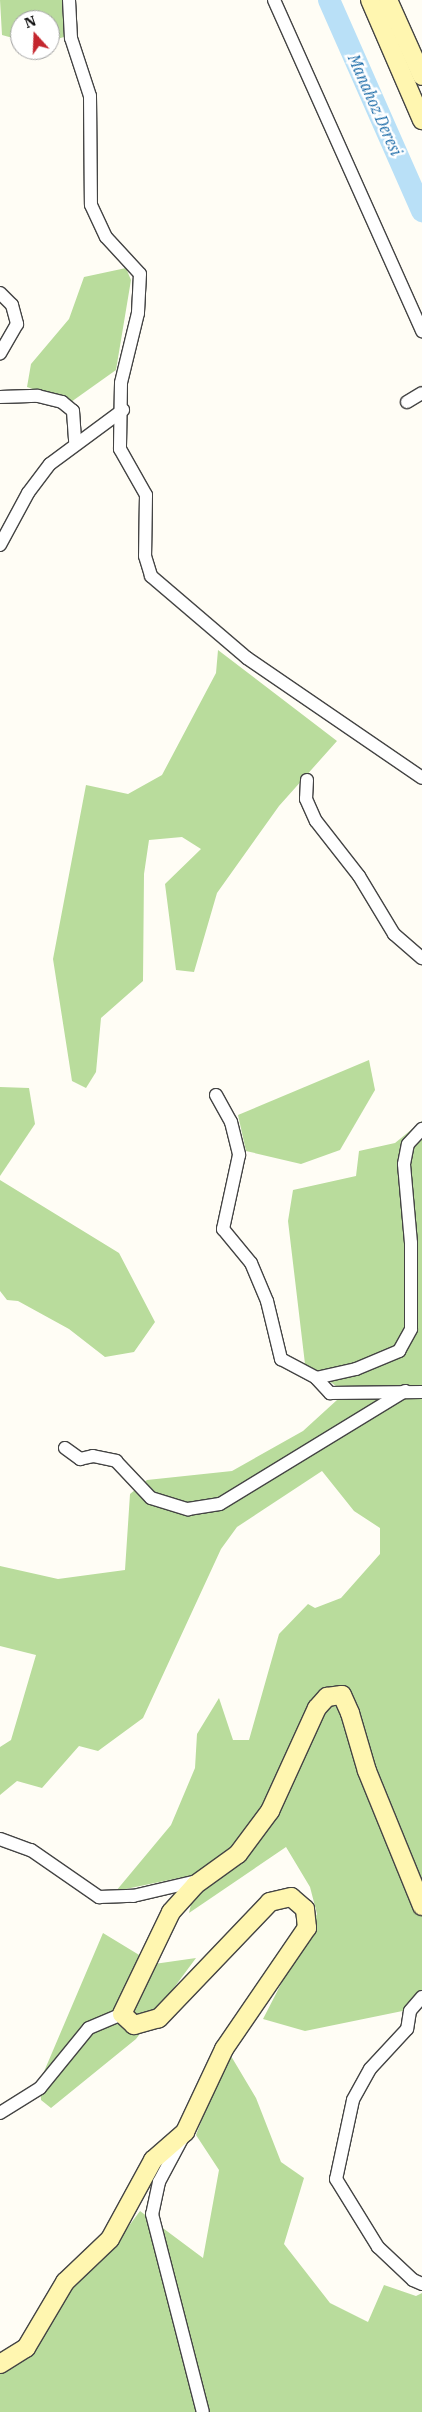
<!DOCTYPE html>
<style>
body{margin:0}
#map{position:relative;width:422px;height:2412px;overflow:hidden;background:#fffdf5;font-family:"IBM Plex Serif",serif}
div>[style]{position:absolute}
.forest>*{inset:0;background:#b9dc9c}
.river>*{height:22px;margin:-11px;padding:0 11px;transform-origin:11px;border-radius:11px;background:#b9e0f7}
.roads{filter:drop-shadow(1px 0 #444) drop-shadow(-1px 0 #444) drop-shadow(0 1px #444) drop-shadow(0 -1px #444)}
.street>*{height:12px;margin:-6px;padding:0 6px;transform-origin:6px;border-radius:6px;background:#fff}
.secondary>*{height:18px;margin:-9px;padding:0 9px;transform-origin:9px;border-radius:9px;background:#fff6b0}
span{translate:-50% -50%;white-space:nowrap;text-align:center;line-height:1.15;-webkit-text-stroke:5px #fff;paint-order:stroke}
.water-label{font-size:16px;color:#1768a6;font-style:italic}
.north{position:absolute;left:10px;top:10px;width:50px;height:50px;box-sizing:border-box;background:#fff;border:1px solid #a0a0a0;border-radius:50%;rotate:340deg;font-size:14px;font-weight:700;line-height:20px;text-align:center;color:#111}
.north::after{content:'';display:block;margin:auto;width:18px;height:22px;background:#c4262e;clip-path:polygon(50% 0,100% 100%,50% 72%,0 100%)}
</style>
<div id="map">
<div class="forest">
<i style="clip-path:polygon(0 0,62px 0,64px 37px,50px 41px,50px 20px,20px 20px,20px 40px,2px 35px)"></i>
<i style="clip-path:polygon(126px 268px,131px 280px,116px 370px,71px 402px,27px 387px,31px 364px,69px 319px,84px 277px)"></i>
<i style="clip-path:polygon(218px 650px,337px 741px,279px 806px,217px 893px,194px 972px,176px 970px,165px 884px,201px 849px,182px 837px,149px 840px,144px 874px,143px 981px,101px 1018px,96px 1072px,86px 1088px,72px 1081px,53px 959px,86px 785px,128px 794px,162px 775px,216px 673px)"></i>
<i style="clip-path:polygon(369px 1060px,375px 1090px,340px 1150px,301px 1164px,246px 1151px,238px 1115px)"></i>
<i style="clip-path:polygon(0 1087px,29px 1088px,35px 1124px,0 1176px)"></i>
<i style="clip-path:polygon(422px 1121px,422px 2007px,305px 2031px,263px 2019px,317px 1914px,310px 1887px,286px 1847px,189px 1913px,198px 1874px,116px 1891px,171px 1825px,195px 1768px,197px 1734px,219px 1698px,233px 1740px,249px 1740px,279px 1634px,308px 1604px,315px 1608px,341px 1598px,380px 1554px,380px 1528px,354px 1511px,322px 1471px,237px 1527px,221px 1549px,143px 1718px,98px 1751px,79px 1746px,42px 1788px,17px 1781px,0 1795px,0 1747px,11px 1740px,36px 1655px,0 1646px,0 1566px,58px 1579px,125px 1570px,130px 1494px,147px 1480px,232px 1471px,303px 1431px,337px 1400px,336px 1386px,305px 1364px,288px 1221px,293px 1190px,356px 1176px,359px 1151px,395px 1143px)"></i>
<i style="clip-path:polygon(0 1180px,119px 1253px,155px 1322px,134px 1352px,105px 1357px,69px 1329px,18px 1301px,7px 1300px,0 1291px)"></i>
<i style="clip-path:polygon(103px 1933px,154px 1964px,196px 1958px,136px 2039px,51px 2108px,41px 2100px,40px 2081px)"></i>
<i style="clip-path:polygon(228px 2051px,256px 2098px,281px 2162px,304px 2178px,284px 2244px,330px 2303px,368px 2322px,384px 2285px,416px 2296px,422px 2293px,422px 2412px,0 2412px,0 2368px,68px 2289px,108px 2254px,140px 2211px,203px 2258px,219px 2170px,196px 2135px)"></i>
</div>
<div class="river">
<i style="left:329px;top:0;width:231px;rotate:66.2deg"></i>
</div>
<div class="roads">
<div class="street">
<i style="left:69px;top:0;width:38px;rotate:87deg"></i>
<i style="left:71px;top:38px;width:61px;rotate:71.9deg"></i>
<i style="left:90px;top:96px;width:109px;rotate:89.5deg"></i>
<i style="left:91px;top:205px;width:35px;rotate:65deg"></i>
<i style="left:106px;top:237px;width:50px;rotate:47.4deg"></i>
<i style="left:140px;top:274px;width:39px;rotate:93deg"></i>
<i style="left:138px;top:313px;width:72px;rotate:103.7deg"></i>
<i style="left:121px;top:383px;width:66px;rotate:90.9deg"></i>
<i style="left:120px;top:449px;width:53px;rotate:60.5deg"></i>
<i style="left:146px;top:495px;width:61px;rotate:90.9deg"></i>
<i style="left:145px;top:556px;width:21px;rotate:73deg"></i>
<i style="left:151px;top:576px;width:126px;rotate:40.5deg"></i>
<i style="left:247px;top:658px;width:212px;rotate:34.4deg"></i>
<i style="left:274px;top:0;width:363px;rotate:65.9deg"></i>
<i style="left:0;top:293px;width:17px;rotate:45deg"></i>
<i style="left:12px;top:305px;width:20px;rotate:75deg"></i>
<i style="left:17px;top:324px;width:34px;rotate:120deg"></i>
<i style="left:0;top:397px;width:38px;rotate:-2deg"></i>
<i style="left:38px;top:396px;width:25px;rotate:14deg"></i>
<i style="left:62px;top:402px;width:14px;rotate:39deg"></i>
<i style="left:73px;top:411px;width:31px;rotate:86deg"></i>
<i style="left:407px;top:402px;width:17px;rotate:-31deg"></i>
<i style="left:0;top:545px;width:59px;rotate:-61.7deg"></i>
<i style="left:28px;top:493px;width:36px;rotate:-53deg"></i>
<i style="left:50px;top:464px;width:91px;rotate:-36.5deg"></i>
<i style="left:307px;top:780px;width:19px;rotate:93deg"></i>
<i style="left:306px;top:799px;width:24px;rotate:66deg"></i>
<i style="left:316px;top:821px;width:70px;rotate:52deg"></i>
<i style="left:359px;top:876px;width:68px;rotate:58.9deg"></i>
<i style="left:394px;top:934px;width:37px;rotate:41deg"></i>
<i style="left:216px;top:1095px;width:31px;rotate:61deg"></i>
<i style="left:231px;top:1122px;width:34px;rotate:76deg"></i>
<i style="left:239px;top:1155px;width:76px;rotate:102.2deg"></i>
<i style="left:223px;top:1229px;width:44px;rotate:50.5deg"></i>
<i style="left:251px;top:1263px;width:41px;rotate:67.2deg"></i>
<i style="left:267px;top:1301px;width:60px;rotate:76.4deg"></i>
<i style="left:281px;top:1359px;width:40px;rotate:28deg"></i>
<i style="left:316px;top:1378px;width:21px;rotate:47deg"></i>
<i style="left:330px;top:1393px;width:92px;rotate:-0.6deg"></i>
<i style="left:316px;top:1378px;width:41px;rotate:-12.7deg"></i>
<i style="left:356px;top:1369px;width:47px;rotate:-22.7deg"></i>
<i style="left:399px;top:1351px;width:25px;rotate:-61deg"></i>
<i style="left:411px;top:1329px;width:86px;rotate:-90deg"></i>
<i style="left:411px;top:1243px;width:79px;rotate:-95.1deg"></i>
<i style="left:404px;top:1164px;width:20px;rotate:-79deg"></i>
<i style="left:408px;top:1144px;width:21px;rotate:-47deg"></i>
<i style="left:65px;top:1448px;width:19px;rotate:36deg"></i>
<i style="left:80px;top:1459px;width:13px;rotate:-13deg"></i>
<i style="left:93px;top:1456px;width:24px;rotate:12deg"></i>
<i style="left:116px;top:1461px;width:51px;rotate:46.6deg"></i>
<i style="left:151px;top:1498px;width:39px;rotate:17deg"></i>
<i style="left:188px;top:1509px;width:32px;rotate:-9deg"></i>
<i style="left:220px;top:1504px;width:217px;rotate:-31.4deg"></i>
<i style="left:0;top:1839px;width:33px;rotate:20deg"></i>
<i style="left:31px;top:1850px;width:83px;rotate:34.7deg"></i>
<i style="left:99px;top:1897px;width:34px;rotate:-2deg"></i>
<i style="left:133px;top:1896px;width:70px;rotate:-13.2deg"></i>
<i style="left:422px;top:1997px;width:18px;rotate:131deg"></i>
<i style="left:410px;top:2011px;width:18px;rotate:99deg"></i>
<i style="left:407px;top:2029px;width:54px;rotate:132.8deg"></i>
<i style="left:370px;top:2069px;width:35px;rotate:119deg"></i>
<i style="left:353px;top:2100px;width:81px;rotate:102.1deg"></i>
<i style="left:336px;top:2179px;width:80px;rotate:58.3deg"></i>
<i style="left:378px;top:2247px;width:48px;rotate:43.3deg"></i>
<i style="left:413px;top:2280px;width:10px;rotate:24deg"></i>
<i style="left:0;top:2113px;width:47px;rotate:-32deg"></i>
<i style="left:40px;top:2088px;width:77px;rotate:-50.8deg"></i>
<i style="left:89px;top:2028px;width:36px;rotate:-23deg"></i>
<i style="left:183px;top:2137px;width:51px;rotate:118.1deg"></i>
<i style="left:159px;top:2182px;width:33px;rotate:102deg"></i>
<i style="left:152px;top:2214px;width:204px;rotate:75.6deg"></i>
</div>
<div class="secondary">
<i style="left:370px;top:0;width:131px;rotate:66.6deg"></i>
<i style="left:388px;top:0;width:83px;rotate:65.9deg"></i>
<i style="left:0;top:2364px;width:31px;rotate:-32deg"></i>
<i style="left:26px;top:2348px;width:77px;rotate:-59.4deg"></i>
<i style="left:65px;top:2282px;width:62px;rotate:-43.7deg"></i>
<i style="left:110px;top:2239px;width:90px;rotate:-61.4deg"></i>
<i style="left:153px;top:2160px;width:43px;rotate:-41.2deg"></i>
<i style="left:185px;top:2132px;width:92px;rotate:-64.8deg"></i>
<i style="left:224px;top:2049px;width:147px;rotate:-55.6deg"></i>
<i style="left:307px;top:1928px;width:19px;rotate:-96deg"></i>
<i style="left:305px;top:1909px;width:18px;rotate:-139deg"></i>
<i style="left:291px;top:1897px;width:22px;rotate:167deg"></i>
<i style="left:270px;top:1902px;width:161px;rotate:133.7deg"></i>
<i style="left:159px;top:2018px;width:26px;rotate:164deg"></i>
<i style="left:134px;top:2025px;width:16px;rotate:-137deg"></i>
<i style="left:122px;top:2014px;width:113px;rotate:-64.3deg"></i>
<i style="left:171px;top:1912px;width:36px;rotate:-48deg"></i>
<i style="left:195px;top:1885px;width:53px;rotate:-35.8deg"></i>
<i style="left:238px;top:1854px;width:54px;rotate:-53.3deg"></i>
<i style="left:270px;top:1811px;width:113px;rotate:-65.5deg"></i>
<i style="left:317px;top:1708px;width:15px;rotate:-48deg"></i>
<i style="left:327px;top:1697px;width:15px;rotate:-8deg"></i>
<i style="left:342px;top:1695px;width:20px;rotate:66deg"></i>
<i style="left:350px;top:1713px;width:60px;rotate:73.7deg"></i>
<i style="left:367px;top:1771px;width:146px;rotate:67.8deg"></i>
</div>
</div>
<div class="water-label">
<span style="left:375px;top:105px;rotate:66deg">Manahoz Deresi</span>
</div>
<div class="north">N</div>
</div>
